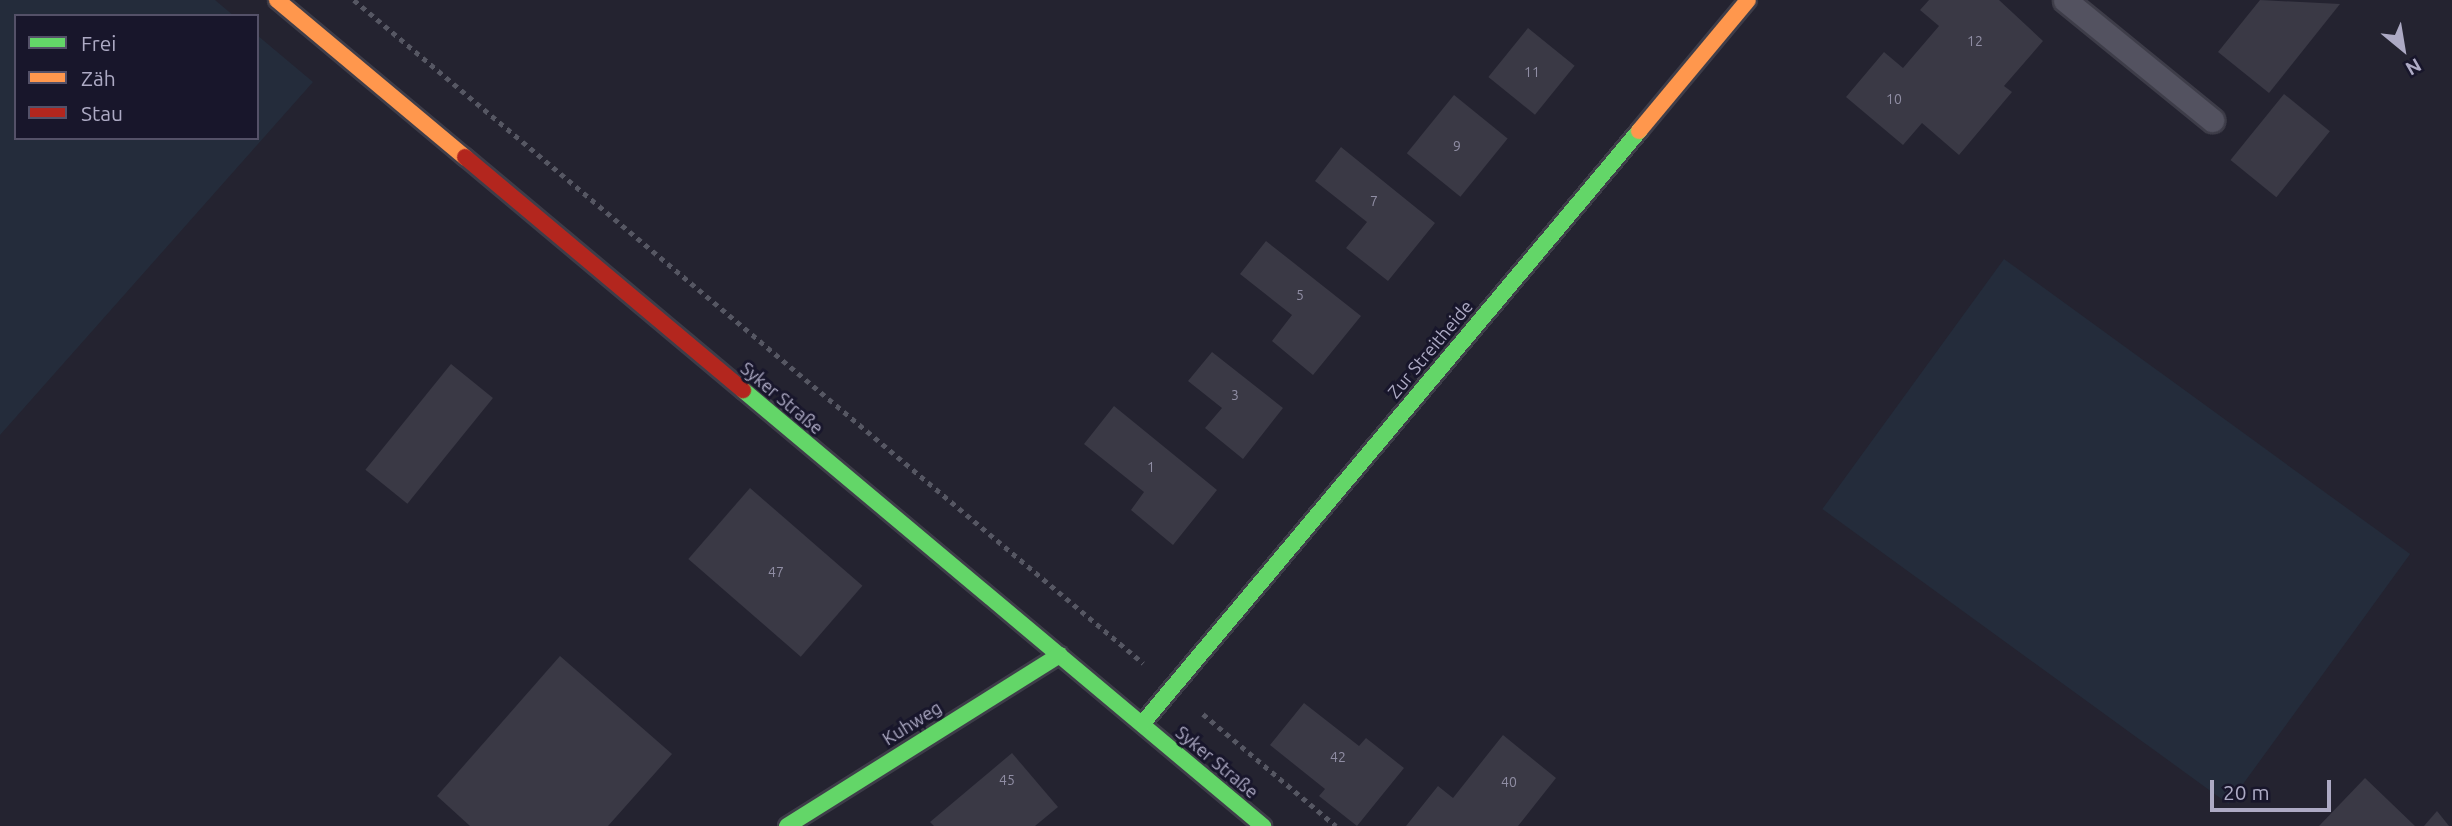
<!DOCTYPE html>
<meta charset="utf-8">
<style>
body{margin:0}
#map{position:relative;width:2452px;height:826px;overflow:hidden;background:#242330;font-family:Ubuntu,sans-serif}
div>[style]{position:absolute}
.green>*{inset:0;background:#242c3b;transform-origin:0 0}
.building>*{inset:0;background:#3a3945;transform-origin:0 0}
.path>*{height:4.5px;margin-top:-2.25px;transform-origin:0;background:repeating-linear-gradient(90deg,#565763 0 5px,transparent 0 10px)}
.roads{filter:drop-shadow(2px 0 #3e3d49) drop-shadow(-2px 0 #3e3d49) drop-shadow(0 2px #3e3d49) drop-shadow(0 -2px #3e3d49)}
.lane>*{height:23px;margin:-11.5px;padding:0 11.5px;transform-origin:11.5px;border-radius:11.5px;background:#535260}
.fast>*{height:16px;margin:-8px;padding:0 8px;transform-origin:8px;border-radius:8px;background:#63d668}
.slow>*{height:16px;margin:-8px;padding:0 8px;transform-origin:8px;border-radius:8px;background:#ff974d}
.jam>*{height:16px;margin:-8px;padding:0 8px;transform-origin:8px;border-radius:8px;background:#b3261e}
span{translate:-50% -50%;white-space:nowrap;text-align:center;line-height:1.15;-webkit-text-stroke:6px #18162b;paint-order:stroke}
.number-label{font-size:14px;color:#908ea4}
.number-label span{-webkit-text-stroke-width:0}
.street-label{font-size:18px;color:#adaac4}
.legend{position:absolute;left:14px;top:14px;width:245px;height:126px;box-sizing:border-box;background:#18162b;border:2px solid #545168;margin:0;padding:9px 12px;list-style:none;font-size:21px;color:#adaac4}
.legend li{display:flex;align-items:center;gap:14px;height:35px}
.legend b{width:35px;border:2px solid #545168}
.north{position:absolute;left:2368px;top:14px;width:70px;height:70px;-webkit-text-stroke:5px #18162b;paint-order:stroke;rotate:150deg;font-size:19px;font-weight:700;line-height:28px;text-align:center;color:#adaac4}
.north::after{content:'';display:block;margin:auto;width:24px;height:32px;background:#adaac4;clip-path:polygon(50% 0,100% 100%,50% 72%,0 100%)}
.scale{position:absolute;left:2210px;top:780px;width:121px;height:32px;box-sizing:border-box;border:4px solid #adaac4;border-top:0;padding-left:9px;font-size:21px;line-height:24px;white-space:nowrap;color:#adaac4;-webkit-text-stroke:5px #18162b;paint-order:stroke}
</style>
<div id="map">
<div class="green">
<i style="clip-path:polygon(0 0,215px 0,234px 16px,16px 16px,16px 138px,257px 138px,257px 35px,313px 82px,0 435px)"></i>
<i style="left:2004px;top:259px;width:502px;height:309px;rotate:36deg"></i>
</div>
<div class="building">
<i style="clip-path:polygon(1929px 0,1999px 0,2043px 41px,2004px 86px,2012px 92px,1959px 155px,1922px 123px,1903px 145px,1846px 97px,1884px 52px,1903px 68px,1939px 26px,1920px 10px)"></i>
<i style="clip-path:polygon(2260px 0,2340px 4px,2269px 93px,2218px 52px)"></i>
<i style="left:1528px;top:28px;width:60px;height:63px;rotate:39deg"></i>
<i style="left:2284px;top:94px;width:59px;height:85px;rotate:39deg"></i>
<i style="left:1454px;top:95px;width:69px;height:75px;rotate:39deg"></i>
<i style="clip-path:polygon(1341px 147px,1435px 223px,1388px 281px,1346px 248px,1367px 222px,1315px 181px)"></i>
<i style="clip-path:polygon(1266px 241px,1361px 316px,1313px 375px,1272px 341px,1292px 315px,1240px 274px)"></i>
<i style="clip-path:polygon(1212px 352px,1283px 408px,1243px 459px,1205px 428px,1222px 408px,1188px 381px)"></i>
<i style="left:451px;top:364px;width:54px;height:136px;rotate:39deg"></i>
<i style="clip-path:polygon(1114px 406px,1217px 490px,1173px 545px,1131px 510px,1144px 492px,1084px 444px)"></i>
<i style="left:750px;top:488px;width:149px;height:94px;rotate:41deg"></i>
<i style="clip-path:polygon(560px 656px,672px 754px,608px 826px,470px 826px,437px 796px)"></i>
<i style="clip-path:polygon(1304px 703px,1359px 746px,1366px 738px,1404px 768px,1357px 826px,1319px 796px,1325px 789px,1270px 745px)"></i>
<i style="clip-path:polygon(1503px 735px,1556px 778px,1518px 826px,1406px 826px,1438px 786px,1453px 798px)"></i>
<i style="clip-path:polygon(1012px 753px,1058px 807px,1035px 826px,934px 826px,930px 822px)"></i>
<i style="clip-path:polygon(2365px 778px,2415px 826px,2319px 826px)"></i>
<i style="clip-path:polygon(2437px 811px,2449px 826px,2424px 826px)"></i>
</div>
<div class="path">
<i style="left:354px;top:0;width:1031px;rotate:40.04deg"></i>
<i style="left:1203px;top:714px;width:174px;rotate:40.1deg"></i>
</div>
<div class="roads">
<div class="lane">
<i style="left:2065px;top:0;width:190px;rotate:39.2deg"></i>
</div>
<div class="fast">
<i style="left:743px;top:390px;width:679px;rotate:39.98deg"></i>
<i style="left:1142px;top:724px;width:774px;rotate:-50.03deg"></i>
<i style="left:787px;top:826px;width:322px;rotate:-32.1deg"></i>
</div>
<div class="slow">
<i style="left:277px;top:0;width:245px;rotate:39.9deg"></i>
<i style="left:1639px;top:131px;width:170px;rotate:-50.2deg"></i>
</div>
<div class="jam">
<i style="left:465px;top:157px;width:363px;rotate:40deg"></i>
</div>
</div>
<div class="number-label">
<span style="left:1975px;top:41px">12</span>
<span style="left:1532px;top:72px">11</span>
<span style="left:1894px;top:99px">10</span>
<span style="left:1457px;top:146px">9</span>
<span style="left:1374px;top:201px">7</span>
<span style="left:1300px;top:295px">5</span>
<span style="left:1235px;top:395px">3</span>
<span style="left:1151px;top:467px">1</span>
<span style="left:776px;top:572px">47</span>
<span style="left:1338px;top:757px">42</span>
<span style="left:1007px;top:780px">45</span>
<span style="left:1509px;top:782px">40</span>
</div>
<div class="street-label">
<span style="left:1430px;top:349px;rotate:-50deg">Zur Streitheide</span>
<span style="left:782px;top:398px;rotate:40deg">Syker Straße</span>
<span style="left:912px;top:723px;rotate:-32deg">Kuhweg</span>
<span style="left:1217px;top:762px;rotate:40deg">Syker Straße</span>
</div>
<ul class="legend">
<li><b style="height:9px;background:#63d668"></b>Frei</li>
<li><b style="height:9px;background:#ff974d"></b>Zäh</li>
<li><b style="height:9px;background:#b3261e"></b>Stau</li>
</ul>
<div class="north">N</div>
<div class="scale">20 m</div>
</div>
